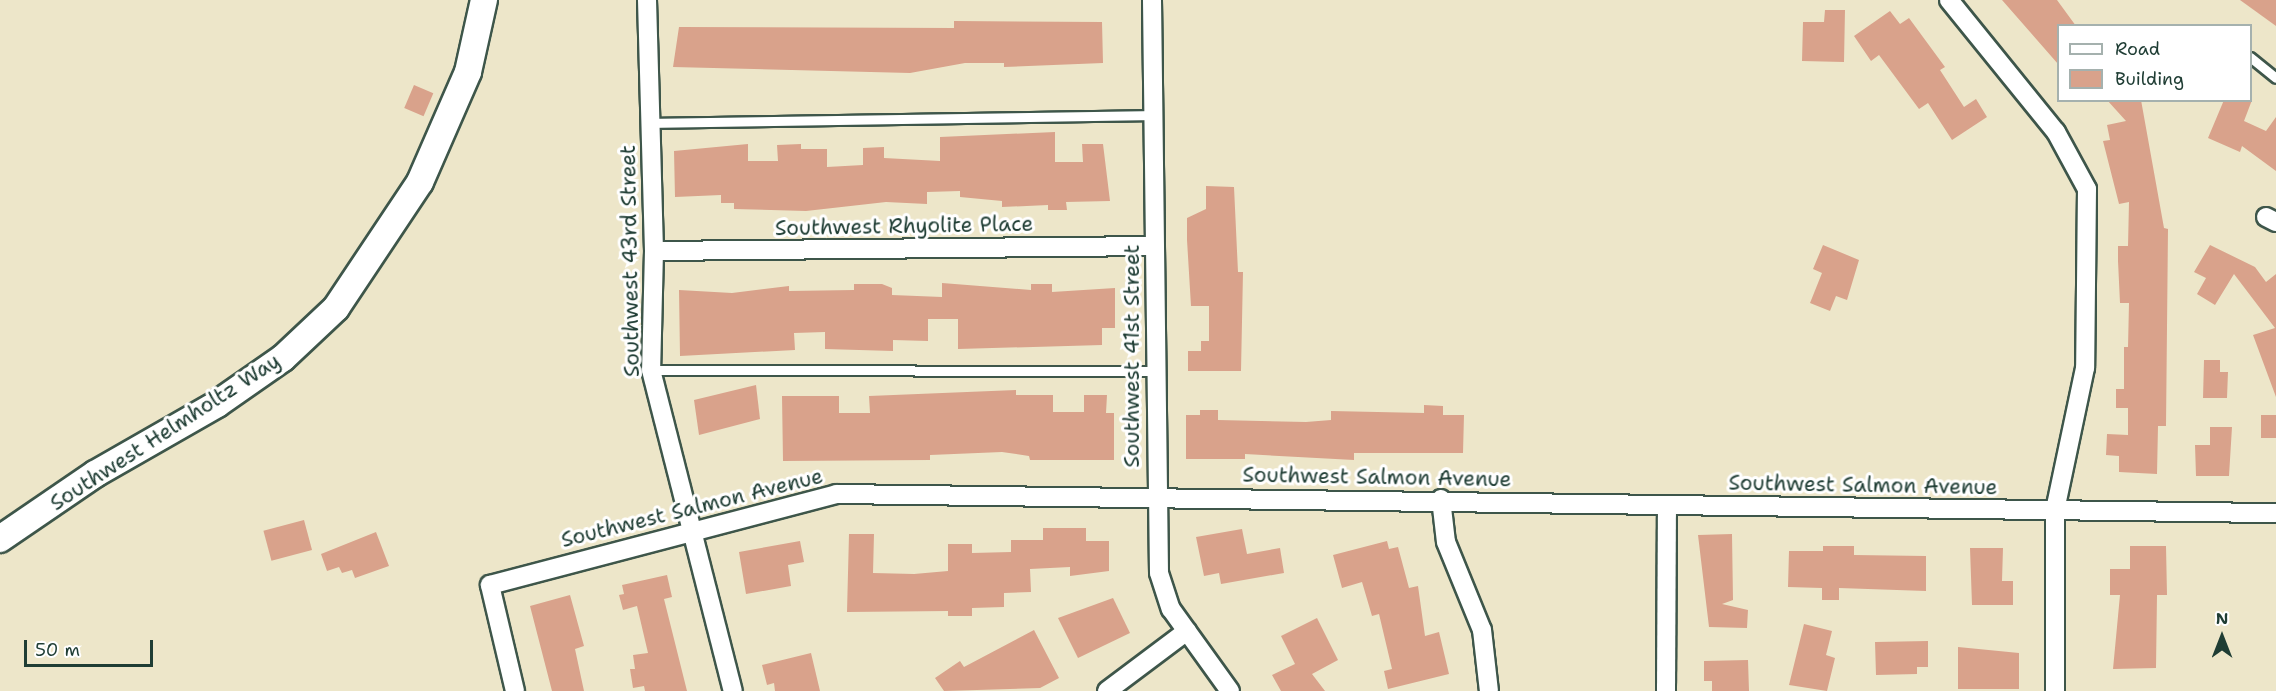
<!DOCTYPE html>
<style>
body{margin:0}
#map{position:relative;width:2276px;height:691px;overflow:hidden;background:#ede6c9;font-family:"Shantell Sans",sans-serif}
div>[style]{position:absolute}
.building>*{inset:0;background:#d9a28b;transform-origin:0 0}
.roads{filter:drop-shadow(2px 0 #3e564a) drop-shadow(-2px 0 #3e564a) drop-shadow(0 2px #3e564a) drop-shadow(0 -2px #3e564a)}
.service>*{height:9px;margin:-4.5px;padding:0 4.5px;transform-origin:4.5px;border-radius:4.5px;background:#fff}
.minor>*{height:18px;margin:-9px;padding:0 9px;transform-origin:9px;border-radius:9px;background:#fff}
.secondary>*{height:26px;margin:-13px;padding:0 13px;transform-origin:13px;border-radius:13px;background:#fff}
span{translate:-50% -50%;white-space:nowrap;text-align:center;line-height:1.15;-webkit-text-stroke:6px #fff;paint-order:stroke}
.street-label{font-size:21px;color:#1f3d34}
.legend{position:absolute;left:2057px;top:24px;width:195px;height:78px;box-sizing:border-box;background:#fff;border:2px solid #a5b1ae;margin:0;padding:8px 10px;list-style:none;font-size:18px;color:#1f3d34}
.legend li{display:flex;align-items:center;gap:12px;height:30px}
.legend b{width:30px;border:2px solid #a5b1ae}
.north{position:absolute;left:2192px;top:607px;width:60px;height:60px;-webkit-text-stroke:4px #fff;paint-order:stroke;rotate:0deg;font-size:16px;font-weight:700;line-height:24px;text-align:center;color:#1f3d34}
.north::after{content:'';display:block;margin:auto;width:21px;height:27px;background:#1f3d34;clip-path:polygon(50% 0,100% 100%,50% 72%,0 100%)}
.scale{position:absolute;left:24px;top:640px;width:129px;height:27px;box-sizing:border-box;border:3px solid #1f3d34;border-top:0;padding-left:8px;font-size:18px;line-height:21px;white-space:nowrap;color:#1f3d34;-webkit-text-stroke:4px #fff;paint-order:stroke}
</style>
<div id="map">
<div class="building">
<i style="clip-path:polygon(2002px 0,2057px 0,2076px 26px,2058px 26px,2058px 64px)"></i>
<i style="clip-path:polygon(2240px 0,2276px 0,2276px 26px)"></i>
<i style="clip-path:polygon(1825px 10px,1845px 10px,1844px 62px,1802px 61px,1803px 22px,1824px 22px)"></i>
<i style="clip-path:polygon(1890px 11px,1900px 24px,1909px 18px,1945px 67px,1940px 70px,1964px 107px,1976px 99px,1987px 117px,1952px 140px,1928px 103px,1919px 109px,1879px 55px,1871px 61px,1854px 36px)"></i>
<i style="clip-path:polygon(954px 21px,1102px 22px,1103px 63px,1004px 67px,1004px 63px,965px 63px,910px 73px,673px 67px,679px 27px,954px 28px)"></i>
<i style="left:414px;top:85px;width:21px;height:25px;rotate:23deg"></i>
<i style="clip-path:polygon(2107px 100px,2141px 100px,2164px 228px,2168px 229px,2166px 426px,2158px 426px,2157px 474px,2119px 472px,2119px 456px,2106px 455px,2107px 434px,2128px 435px,2128px 408px,2116px 408px,2116px 389px,2124px 389px,2124px 347px,2128px 347px,2129px 303px,2120px 303px,2118px 261px,2118px 246px,2128px 246px,2129px 202px,2119px 204px,2103px 141px,2110px 140px,2107px 125px,2126px 121px)"></i>
<i style="clip-path:polygon(2224px 100px,2252px 100px,2244px 121px,2266px 131px,2276px 117px,2276px 171px,2242px 146px,2240px 152px,2208px 138px)"></i>
<i style="clip-path:polygon(1055px 132px,1055px 162px,1083px 162px,1082px 144px,1103px 144px,1110px 201px,1066px 202px,1067px 210px,1048px 210px,1048px 205px,1002px 207px,1002px 201px,960px 197px,960px 191px,927px 192px,927px 204px,886px 202px,806px 211px,734px 209px,734px 203px,721px 203px,721px 195px,675px 197px,674px 151px,748px 144px,748px 161px,778px 161px,777px 145px,801px 144px,801px 149px,827px 149px,827px 167px,863px 165px,863px 148px,884px 147px,884px 158px,940px 161px,940px 137px)"></i>
<i style="clip-path:polygon(1206px 186px,1234px 187px,1238px 272px,1243px 272px,1241px 371px,1188px 371px,1188px 351px,1201px 351px,1201px 341px,1209px 341px,1209px 306px,1191px 306px,1187px 240px,1187px 218px,1206px 209px)"></i>
<i style="clip-path:polygon(1823px 245px,1859px 260px,1847px 300px,1836px 296px,1830px 311px,1810px 303px,1822px 273px,1813px 269px)"></i>
<i style="clip-path:polygon(2210px 245px,2255px 267px,2266px 282px,2276px 274px,2276px 397px,2253px 335px,2275px 328px,2234px 274px,2215px 305px,2197px 294px,2206px 278px,2194px 272px)"></i>
<i style="clip-path:polygon(942px 283px,1031px 290px,1031px 284px,1052px 284px,1052px 292px,1115px 288px,1115px 328px,1102px 328px,1102px 345px,958px 349px,958px 319px,928px 319px,928px 341px,893px 340px,893px 351px,825px 349px,825px 332px,794px 333px,795px 350px,680px 356px,679px 290px,732px 293px,789px 286px,789px 291px,854px 290px,854px 284px,882px 284px,892px 288px,892px 295px,942px 297px)"></i>
<i style="clip-path:polygon(2204px 360px,2220px 360px,2220px 372px,2228px 372px,2227px 398px,2203px 398px)"></i>
<i style="clip-path:polygon(756px 385px,760px 419px,699px 435px,694px 400px)"></i>
<i style="clip-path:polygon(1016px 390px,1016px 395px,1053px 395px,1053px 412px,1084px 412px,1084px 395px,1107px 395px,1106px 413px,1114px 413px,1114px 460px,1030px 460px,1029px 456px,1002px 452px,930px 455px,930px 460px,783px 461px,782px 396px,839px 396px,839px 413px,870px 413px,869px 396px)"></i>
<i style="clip-path:polygon(1424px 405px,1443px 406px,1443px 415px,1464px 415px,1463px 453px,1354px 453px,1354px 460px,1245px 454px,1245px 459px,1186px 459px,1186px 415px,1200px 415px,1200px 410px,1218px 410px,1218px 420px,1306px 422px,1331px 420px,1331px 411px,1424px 413px)"></i>
<i style="left:2261px;top:415px;width:15px;height:23px"></i>
<i style="clip-path:polygon(2210px 427px,2232px 427px,2229px 476px,2196px 476px,2195px 445px,2210px 445px)"></i>
<i style="left:304px;top:520px;width:31px;height:42px;rotate:75deg"></i>
<i style="clip-path:polygon(1043px 528px,1086px 528px,1086px 541px,1109px 541px,1109px 571px,1070px 576px,1070px 567px,1030px 569px,1031px 592px,1004px 593px,1004px 607px,972px 608px,972px 616px,948px 616px,948px 611px,847px 612px,849px 534px,874px 534px,873px 573px,914px 574px,948px 571px,948px 544px,972px 544px,972px 553px,1011px 552px,1011px 540px,1043px 540px)"></i>
<i style="clip-path:polygon(1242px 529px,1247px 554px,1280px 548px,1284px 573px,1221px 584px,1219px 573px,1204px 576px,1196px 537px)"></i>
<i style="clip-path:polygon(376px 532px,389px 566px,355px 578px,352px 570px,342px 573px,339px 567px,327px 571px,321px 554px)"></i>
<i style="clip-path:polygon(1732px 534px,1733px 600px,1722px 604px,1748px 610px,1747px 628px,1709px 627px,1698px 535px)"></i>
<i style="clip-path:polygon(800px 541px,804px 562px,788px 565px,791px 586px,746px 594px,739px 552px)"></i>
<i style="clip-path:polygon(1387px 541px,1389px 549px,1398px 547px,1409px 588px,1418px 586px,1425px 636px,1439px 632px,1449px 674px,1388px 689px,1384px 671px,1392px 669px,1379px 614px,1372px 616px,1362px 582px,1342px 588px,1333px 555px)"></i>
<i style="clip-path:polygon(1823px 546px,1854px 546px,1854px 555px,1926px 556px,1926px 591px,1839px 588px,1839px 600px,1822px 600px,1822px 588px,1788px 587px,1789px 551px,1823px 551px)"></i>
<i style="clip-path:polygon(2130px 546px,2166px 546px,2167px 595px,2157px 595px,2156px 668px,2113px 669px,2120px 595px,2110px 595px,2110px 569px,2130px 569px)"></i>
<i style="clip-path:polygon(1970px 548px,2003px 548px,2002px 581px,2013px 581px,2013px 605px,1972px 605px)"></i>
<i style="clip-path:polygon(667px 575px,672px 597px,664px 599px,687px 691px,645px 691px,644px 686px,633px 688px,630px 669px,635px 669px,633px 655px,648px 653px,637px 606px,623px 610px,619px 595px,624px 594px,622px 585px)"></i>
<i style="clip-path:polygon(570px 595px,584px 646px,575px 649px,584px 691px,552px 691px,530px 606px)"></i>
<i style="clip-path:polygon(1113px 598px,1130px 633px,1078px 658px,1058px 618px)"></i>
<i style="clip-path:polygon(1317px 618px,1338px 660px,1312px 674px,1325px 691px,1281px 691px,1272px 675px,1295px 664px,1281px 636px)"></i>
<i style="clip-path:polygon(1804px 624px,1832px 631px,1826px 655px,1835px 658px,1827px 691px,1789px 685px)"></i>
<i style="clip-path:polygon(1034px 630px,1059px 678px,1040px 688px,944px 691px,935px 678px,960px 661px,964px 667px)"></i>
<i style="clip-path:polygon(1928px 641px,1928px 667px,1917px 667px,1917px 674px,1876px 675px,1875px 642px)"></i>
<i style="clip-path:polygon(1958px 647px,2019px 653px,2019px 689px,1958px 689px)"></i>
<i style="clip-path:polygon(811px 653px,820px 691px,775px 691px,774px 683px,767px 685px,762px 665px)"></i>
<i style="clip-path:polygon(1748px 660px,1749px 691px,1712px 691px,1712px 681px,1704px 681px,1704px 661px)"></i>
</div>
<div class="roads">
<div class="service">
<i style="left:2250px;top:57px;width:33px;rotate:39deg"></i>
<i style="left:650px;top:123px;width:503px;rotate:-0.91deg"></i>
<i style="left:651px;top:370px;width:504px;rotate:0.11deg"></i>
</div>
<div class="minor">
<i style="left:647px;top:0;width:251px;rotate:88.4deg"></i>
<i style="left:654px;top:251px;width:119px;rotate:91.4deg"></i>
<i style="left:651px;top:370px;width:331px;rotate:75.7deg"></i>
<i style="left:1152px;top:0;width:573px;rotate:89.3deg"></i>
<i style="left:1159px;top:573px;width:38px;rotate:72deg"></i>
<i style="left:1171px;top:609px;width:101px;rotate:54.3deg"></i>
<i style="left:1949px;top:0;width:170px;rotate:51deg"></i>
<i style="left:2056px;top:132px;width:65px;rotate:61.5deg"></i>
<i style="left:2087px;top:189px;width:179px;rotate:90.6deg"></i>
<i style="left:2085px;top:368px;width:145px;rotate:101.9deg"></i>
<i style="left:2055px;top:510px;width:181px;rotate:90deg"></i>
<i style="left:2266px;top:217px;width:11px;rotate:27deg"></i>
<i style="left:654px;top:251px;width:500px;rotate:-0.57deg"></i>
<i style="left:1441px;top:499px;width:43px;rotate:83.4deg"></i>
<i style="left:1446px;top:542px;width:95px;rotate:67.8deg"></i>
<i style="left:1482px;top:630px;width:61px;rotate:83.5deg"></i>
<i style="left:515px;top:691px;width:109px;rotate:-103.3deg"></i>
<i style="left:490px;top:585px;width:358px;rotate:-14.7deg"></i>
<i style="left:836px;top:494px;width:1440px;rotate:0.76deg"></i>
<i style="left:1107px;top:691px;width:100px;rotate:-36.9deg"></i>
<i style="left:1666px;top:691px;width:186px;rotate:-89.7deg"></i>
</div>
<div class="secondary">
<i style="left:0;top:539px;width:115px;rotate:-34.4deg"></i>
<i style="left:95px;top:474px;width:141px;rotate:-29.8deg"></i>
<i style="left:217px;top:404px;width:80px;rotate:-34.9deg"></i>
<i style="left:283px;top:358px;width:73px;rotate:-43.3deg"></i>
<i style="left:336px;top:308px;width:151px;rotate:-56.3deg"></i>
<i style="left:420px;top:182px;width:120px;rotate:-66.4deg"></i>
<i style="left:468px;top:72px;width:74px;rotate:-77.5deg"></i>
</div>
</div>
<div class="street-label">
<span style="left:904px;top:226px;rotate:-1deg">Southwest Rhyolite Place</span>
<span style="left:630px;top:261px;rotate:-91deg">Southwest 43rd Street</span>
<span style="left:1132px;top:356px;rotate:-90deg">Southwest 41st Street</span>
<span style="left:165px;top:432px;rotate:-33deg">Southwest Helmholtz Way</span>
<span style="left:1377px;top:477px;rotate:1deg">Southwest Salmon Avenue</span>
<span style="left:1863px;top:485px;rotate:1deg">Southwest Salmon Avenue</span>
<span style="left:692px;top:508px;rotate:-14deg">Southwest Salmon Avenue</span>
</div>
<ul class="legend">
<li><b style="height:8px;background:#fff"></b>Road</li>
<li><b style="height:16px;background:#d9a28b"></b>Building</li>
</ul>
<div class="north">N</div>
<div class="scale">50 m</div>
</div>
